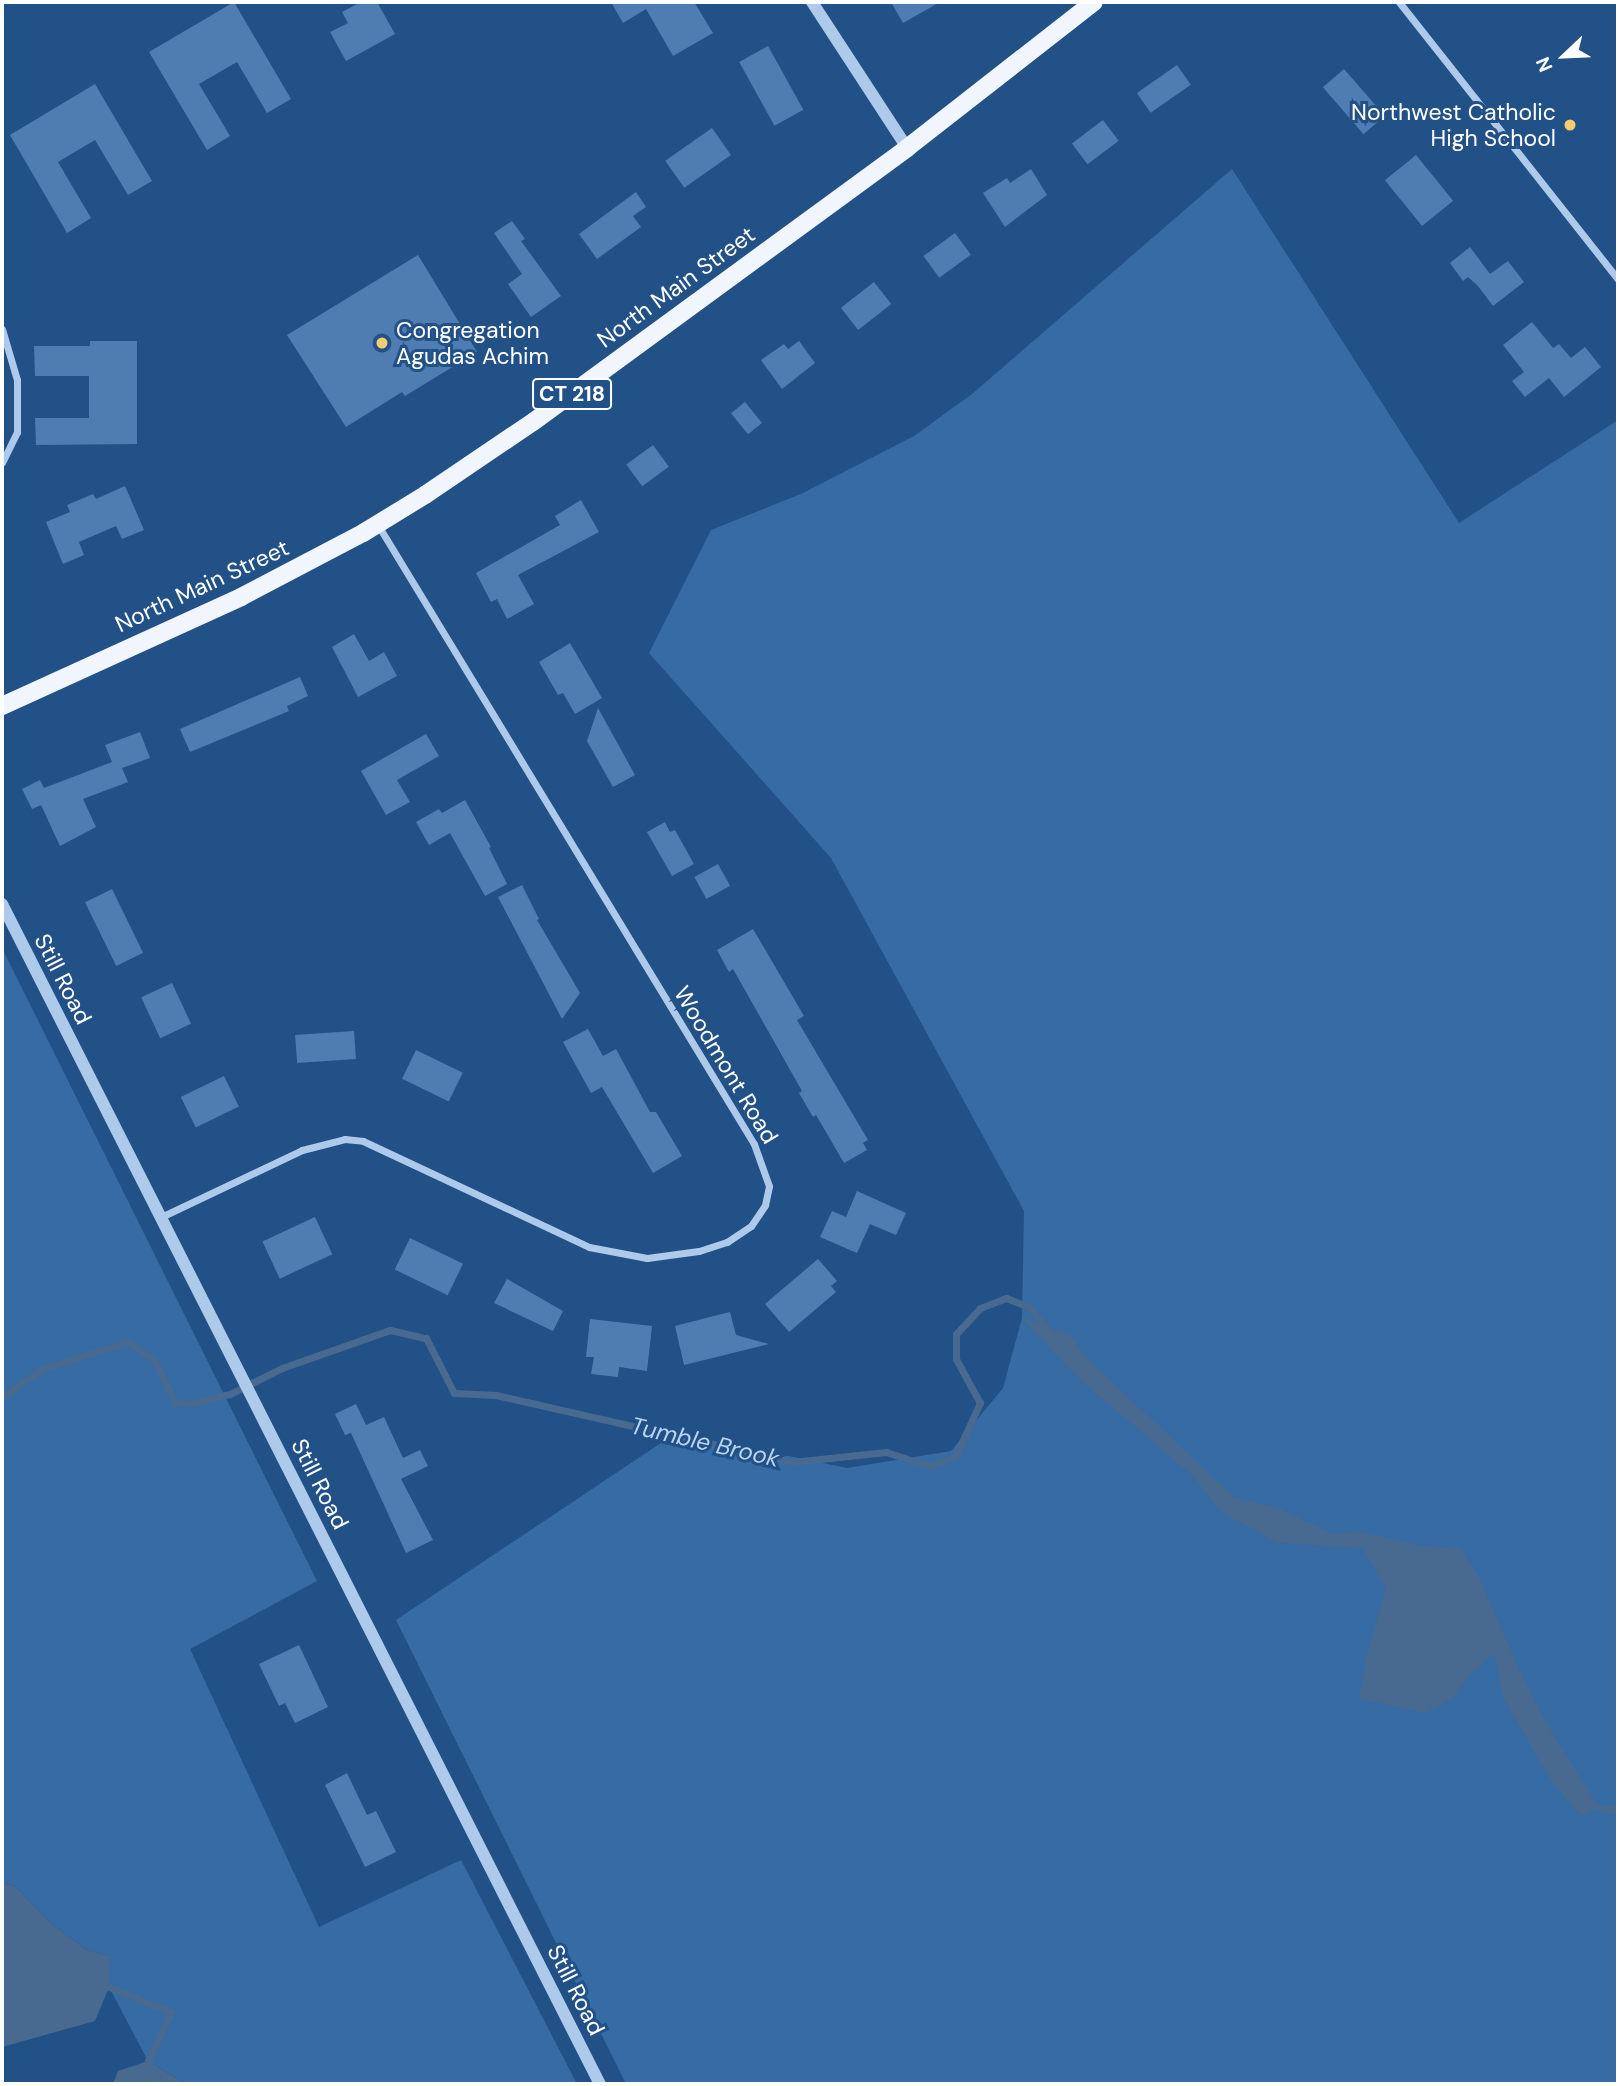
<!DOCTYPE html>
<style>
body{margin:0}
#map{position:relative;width:1620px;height:2086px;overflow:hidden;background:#225187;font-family:"DM Sans",sans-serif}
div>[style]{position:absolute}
.green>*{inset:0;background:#366ba4}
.water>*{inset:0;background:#486a90}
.stream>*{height:7px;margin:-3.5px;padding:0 3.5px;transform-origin:3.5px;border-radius:3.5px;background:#486a90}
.building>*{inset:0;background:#4f7db1;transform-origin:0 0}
.minor>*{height:7px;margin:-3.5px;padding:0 3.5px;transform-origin:3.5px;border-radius:3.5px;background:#adcaea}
.tertiary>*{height:12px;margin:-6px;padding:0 6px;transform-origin:6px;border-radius:6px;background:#adcaea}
.primary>*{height:18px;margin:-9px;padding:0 9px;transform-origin:9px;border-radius:9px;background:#f1f6fe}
.dots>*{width:19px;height:19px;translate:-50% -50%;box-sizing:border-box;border:4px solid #225187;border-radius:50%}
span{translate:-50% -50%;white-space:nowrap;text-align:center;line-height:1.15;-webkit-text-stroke:6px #225187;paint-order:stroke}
.shield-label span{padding:2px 5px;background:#225187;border:2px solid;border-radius:5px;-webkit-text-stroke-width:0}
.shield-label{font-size:21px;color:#fff;font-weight:700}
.poi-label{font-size:23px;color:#fff}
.right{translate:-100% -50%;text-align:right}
.left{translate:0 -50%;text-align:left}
.street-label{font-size:23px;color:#fff}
.water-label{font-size:24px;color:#b9d4f1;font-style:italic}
.frame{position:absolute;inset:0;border:4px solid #fff;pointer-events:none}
.north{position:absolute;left:1529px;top:21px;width:70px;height:70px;-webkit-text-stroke:5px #225187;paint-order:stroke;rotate:247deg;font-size:19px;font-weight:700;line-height:28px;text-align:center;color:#fff}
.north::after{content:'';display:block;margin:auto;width:24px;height:32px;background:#fff;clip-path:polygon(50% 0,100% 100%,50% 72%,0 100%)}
</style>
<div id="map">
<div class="green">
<i style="clip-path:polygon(1232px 169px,1459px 523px,1618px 420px,1618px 2084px,626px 2084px,396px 1620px,676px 1433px,847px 1468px,951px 1451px,1003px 1388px,1022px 1318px,1024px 1211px,831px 858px,649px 653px,711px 530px,803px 493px,914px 436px,972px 394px)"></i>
<i style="clip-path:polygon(2px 948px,317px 1581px,190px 1649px,319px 1927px,461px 1860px,577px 2084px,186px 2084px,148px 2061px,109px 1987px,109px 1956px,87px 1950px,52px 1924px,15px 1886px,2px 1883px)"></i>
</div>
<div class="water">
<i style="clip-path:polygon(1022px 1318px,1070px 1335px,1087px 1358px,1235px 1498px,1278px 1508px,1333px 1534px,1359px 1532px,1422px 1546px,1461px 1549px,1479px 1577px,1522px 1676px,1548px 1726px,1599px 1807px,1581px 1815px,1553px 1784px,1503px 1697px,1494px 1653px,1472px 1673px,1451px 1699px,1426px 1713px,1359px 1699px,1366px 1659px,1386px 1588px,1362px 1548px,1278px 1543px,1220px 1511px,1194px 1477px,1080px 1380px)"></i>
<i style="clip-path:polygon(2px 1883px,15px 1886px,52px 1924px,87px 1950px,110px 1956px,109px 1987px,95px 2021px,2px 2047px)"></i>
<i style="clip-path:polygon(148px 2061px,186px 2084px,113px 2084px,118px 2071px)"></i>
</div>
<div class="stream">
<i style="left:2px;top:1397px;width:49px;rotate:-35deg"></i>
<i style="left:42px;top:1369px;width:90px;rotate:-17.4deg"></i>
<i style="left:128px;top:1342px;width:33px;rotate:35deg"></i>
<i style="left:155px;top:1361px;width:47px;rotate:64.5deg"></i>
<i style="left:175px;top:1403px;width:18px"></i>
<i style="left:193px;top:1403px;width:38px;rotate:-14deg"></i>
<i style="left:230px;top:1394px;width:58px;rotate:-26.6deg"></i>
<i style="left:282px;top:1368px;width:114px;rotate:-19.4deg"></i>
<i style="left:390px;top:1330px;width:37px;rotate:13deg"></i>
<i style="left:426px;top:1338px;width:62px;rotate:63deg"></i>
<i style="left:454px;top:1393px;width:42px;rotate:2.7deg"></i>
<i style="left:496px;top:1395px;width:303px;rotate:12.8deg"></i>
<i style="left:792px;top:1462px;width:95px;rotate:-6.1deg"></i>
<i style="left:886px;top:1452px;width:46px;rotate:17.7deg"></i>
<i style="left:930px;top:1466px;width:27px;rotate:-20deg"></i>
<i style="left:955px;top:1457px;width:60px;rotate:-65.2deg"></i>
<i style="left:980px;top:1403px;width:50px;rotate:-118.6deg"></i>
<i style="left:956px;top:1359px;width:25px;rotate:-90deg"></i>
<i style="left:956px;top:1334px;width:35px;rotate:-47deg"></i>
<i style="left:980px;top:1308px;width:28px;rotate:-21deg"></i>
<i style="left:1006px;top:1298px;width:25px;rotate:21deg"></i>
<i style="left:1029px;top:1307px;width:33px;rotate:50deg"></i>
<i style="left:1592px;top:1804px;width:12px;rotate:24deg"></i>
<i style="left:1603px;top:1809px;width:15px"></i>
<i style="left:102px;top:1988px;width:7px;rotate:-8deg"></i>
<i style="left:109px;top:1987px;width:67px;rotate:22deg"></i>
<i style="left:171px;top:2012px;width:54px;rotate:115.1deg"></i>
<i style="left:148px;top:2061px;width:26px;rotate:62deg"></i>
</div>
<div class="building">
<i style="clip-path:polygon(234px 2px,291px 99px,267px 113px,237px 62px,199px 84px,230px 136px,207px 150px,149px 52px)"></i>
<i style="clip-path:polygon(361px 2px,377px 2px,395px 34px,346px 61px,330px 32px,348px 23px,342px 12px)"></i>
<i style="clip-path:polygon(611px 2px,694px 2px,713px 33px,673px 56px,646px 9px,623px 23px)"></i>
<i style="clip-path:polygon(891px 2px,940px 2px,903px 23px)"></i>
<i style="left:768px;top:46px;width:73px;height:33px;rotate:61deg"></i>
<i style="left:1177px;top:65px;width:24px;height:49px;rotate:55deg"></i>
<i style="left:1344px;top:69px;width:62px;height:28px;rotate:49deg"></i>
<i style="clip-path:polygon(95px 84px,152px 181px,128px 195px,95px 140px,58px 162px,91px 218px,67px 233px,10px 135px)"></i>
<i style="left:1103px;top:120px;width:26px;height:39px;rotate:53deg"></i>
<i style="left:712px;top:128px;width:33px;height:57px;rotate:55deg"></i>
<i style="left:1416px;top:155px;width:59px;height:40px;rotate:51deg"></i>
<i style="clip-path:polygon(1031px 169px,1047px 195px,1005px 227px,983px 193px,1007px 178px,1010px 183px)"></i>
<i style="clip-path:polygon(636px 192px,646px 207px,633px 216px,641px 227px,597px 259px,579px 234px)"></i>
<i style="clip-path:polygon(512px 221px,525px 239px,521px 241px,561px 296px,531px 317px,508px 284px,522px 274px,494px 233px)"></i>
<i style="left:955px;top:233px;width:27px;height:39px;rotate:54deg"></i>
<i style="clip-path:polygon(1470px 247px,1490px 274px,1508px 261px,1524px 282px,1493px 306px,1478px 286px,1468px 277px,1463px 281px,1450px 263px)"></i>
<i style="clip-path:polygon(418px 255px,477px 352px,405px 396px,402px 392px,346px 427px,287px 335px)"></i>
<i style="left:874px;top:282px;width:28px;height:42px;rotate:52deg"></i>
<i style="clip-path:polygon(1532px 322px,1553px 348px,1559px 344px,1571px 358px,1585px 347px,1601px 367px,1564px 397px,1549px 378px,1525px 397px,1512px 381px,1524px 372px,1503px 345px)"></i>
<i style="clip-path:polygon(90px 341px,137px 341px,137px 444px,36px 445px,35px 418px,89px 418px,89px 376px,35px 376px,34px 346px,90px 346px)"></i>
<i style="clip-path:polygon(799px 341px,815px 363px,782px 389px,761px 360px,784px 344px,788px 349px)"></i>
<i style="left:745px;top:402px;width:27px;height:18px;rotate:51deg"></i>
<i style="left:653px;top:445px;width:27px;height:33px;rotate:54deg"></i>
<i style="clip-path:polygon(125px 486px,144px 530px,122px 539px,116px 526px,79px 542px,84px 555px,63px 564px,46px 522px,70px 512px,67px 505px,93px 494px,96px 499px)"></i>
<i style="clip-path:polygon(581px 500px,599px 532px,518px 575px,534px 604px,507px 619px,497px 599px,491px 602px,476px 573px,560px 525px,555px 516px)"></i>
<i style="clip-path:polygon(354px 634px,369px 661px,384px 652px,397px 676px,358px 697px,332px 647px)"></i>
<i style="clip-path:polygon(570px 643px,602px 698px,575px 714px,563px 693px,558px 695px,539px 662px)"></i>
<i style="clip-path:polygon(300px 677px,308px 696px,287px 706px,289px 711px,190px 752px,180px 729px)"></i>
<i style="clip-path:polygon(598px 708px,635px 775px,613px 787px,587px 741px)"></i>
<i style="clip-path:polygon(140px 732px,150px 758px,122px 768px,128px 782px,83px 799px,96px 827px,60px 846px,41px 805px,32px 809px,22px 789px,40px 780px,44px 788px,112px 762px,105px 745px)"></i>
<i style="clip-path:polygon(426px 734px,439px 756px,397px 780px,410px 802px,386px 815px,361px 771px)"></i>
<i style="clip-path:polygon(465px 800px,491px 847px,489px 848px,507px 884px,485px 896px,450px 833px,429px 845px,416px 822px,439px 809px,442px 813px)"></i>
<i style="clip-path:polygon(665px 822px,670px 832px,675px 830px,694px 864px,672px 876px,647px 832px)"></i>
<i style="left:718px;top:864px;width:25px;height:27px;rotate:61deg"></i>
<i style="clip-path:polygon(522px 885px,539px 919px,537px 920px,580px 993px,562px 1019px,498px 897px)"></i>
<i style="left:112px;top:889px;width:71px;height:30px;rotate:64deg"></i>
<i style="clip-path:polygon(753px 929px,804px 1016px,797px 1020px,868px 1140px,863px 1143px,867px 1150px,844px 1163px,816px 1115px,813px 1117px,799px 1093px,802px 1091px,733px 969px,729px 972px,717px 950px)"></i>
<i style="left:172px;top:983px;width:45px;height:34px;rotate:65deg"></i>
<i style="clip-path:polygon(588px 1029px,603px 1056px,616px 1049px,650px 1112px,656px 1112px,682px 1156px,653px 1173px,602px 1087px,591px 1093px,563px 1042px)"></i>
<i style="left:354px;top:1031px;width:28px;height:59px;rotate:86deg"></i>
<i style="left:416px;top:1050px;width:52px;height:32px;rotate:26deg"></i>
<i style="left:224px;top:1076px;width:34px;height:48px;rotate:64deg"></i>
<i style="clip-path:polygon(857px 1191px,906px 1213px,896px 1235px,870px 1224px,857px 1253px,820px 1237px,832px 1211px,846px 1217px)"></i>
<i style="left:315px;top:1217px;width:41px;height:58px;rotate:65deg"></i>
<i style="left:410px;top:1238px;width:59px;height:35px;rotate:26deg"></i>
<i style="clip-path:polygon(818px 1259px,837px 1281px,831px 1286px,836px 1292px,789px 1332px,765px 1304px)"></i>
<i style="clip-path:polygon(507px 1279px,563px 1311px,553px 1331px,494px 1303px)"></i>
<i style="clip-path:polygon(730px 1312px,736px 1335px,769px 1344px,684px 1365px,675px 1326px)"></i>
<i style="clip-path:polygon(590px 1319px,652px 1326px,647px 1371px,619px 1367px,618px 1377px,591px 1374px,594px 1357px,586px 1357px)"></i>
<i style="clip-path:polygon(356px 1404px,366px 1425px,384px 1417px,403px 1458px,420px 1450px,428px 1466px,401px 1479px,433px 1540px,406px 1553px,351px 1433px,345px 1435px,335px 1414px)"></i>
<i style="clip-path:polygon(299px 1645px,328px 1707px,295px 1723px,285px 1703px,279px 1706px,259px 1664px)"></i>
<i style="clip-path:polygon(347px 1773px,367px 1815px,376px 1811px,396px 1852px,365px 1867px,325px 1785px)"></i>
</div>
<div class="minor">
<i style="left:1399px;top:2px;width:353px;rotate:51.7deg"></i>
<i style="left:2px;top:329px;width:53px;rotate:73.6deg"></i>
<i style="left:17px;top:380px;width:52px;rotate:90deg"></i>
<i style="left:17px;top:432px;width:34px;rotate:116deg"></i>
<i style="left:161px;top:1217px;width:156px;rotate:-25.4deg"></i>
<i style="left:302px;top:1150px;width:44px;rotate:-14.3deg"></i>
<i style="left:345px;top:1139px;width:18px;rotate:6deg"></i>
<i style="left:363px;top:1141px;width:250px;rotate:25.1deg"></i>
<i style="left:589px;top:1247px;width:59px;rotate:10.7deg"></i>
<i style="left:647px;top:1258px;width:52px;rotate:-7.7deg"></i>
<i style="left:699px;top:1251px;width:29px;rotate:-18deg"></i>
<i style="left:727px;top:1242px;width:29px;rotate:-34deg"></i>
<i style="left:751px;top:1226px;width:25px;rotate:-56deg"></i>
<i style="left:765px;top:1205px;width:19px;rotate:-78deg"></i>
<i style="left:769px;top:1186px;width:45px;rotate:-109.7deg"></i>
<i style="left:754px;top:1144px;width:724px;rotate:-121.28deg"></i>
</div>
<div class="tertiary">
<i style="left:812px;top:2px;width:174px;rotate:56.9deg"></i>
<i style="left:2px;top:904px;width:1323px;rotate:63.13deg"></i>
</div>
<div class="primary">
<i style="left:2px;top:706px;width:263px;rotate:-24.5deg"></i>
<i style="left:241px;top:597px;width:138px;rotate:-27.7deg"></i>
<i style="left:363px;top:533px;width:73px;rotate:-31.5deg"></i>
<i style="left:425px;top:495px;width:130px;rotate:-34.1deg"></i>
<i style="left:533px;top:422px;width:464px;rotate:-36.2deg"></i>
<i style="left:907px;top:148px;width:237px;rotate:-38deg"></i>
</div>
<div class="dots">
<i style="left:1570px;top:125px;background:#f5cb6f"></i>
<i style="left:382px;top:343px;background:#f5cb6f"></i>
</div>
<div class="shield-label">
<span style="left:572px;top:394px">CT 218</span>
</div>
<div class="poi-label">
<span class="right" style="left:1556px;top:125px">Northwest Catholic<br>High School</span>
<span class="left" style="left:396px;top:343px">Congregation<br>Agudas Achim</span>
</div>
<div class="street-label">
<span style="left:676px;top:287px;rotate:-36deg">North Main Street</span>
<span style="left:202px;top:586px;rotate:-25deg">North Main Street</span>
<span style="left:63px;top:979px;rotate:63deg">Still Road</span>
<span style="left:726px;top:1065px;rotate:59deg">Woodmont Road</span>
<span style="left:320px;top:1484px;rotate:63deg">Still Road</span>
<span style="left:576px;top:1990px;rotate:63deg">Still Road</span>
</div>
<div class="water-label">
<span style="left:705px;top:1442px;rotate:13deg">Tumble Brook</span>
</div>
<div class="frame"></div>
<div class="north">N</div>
</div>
